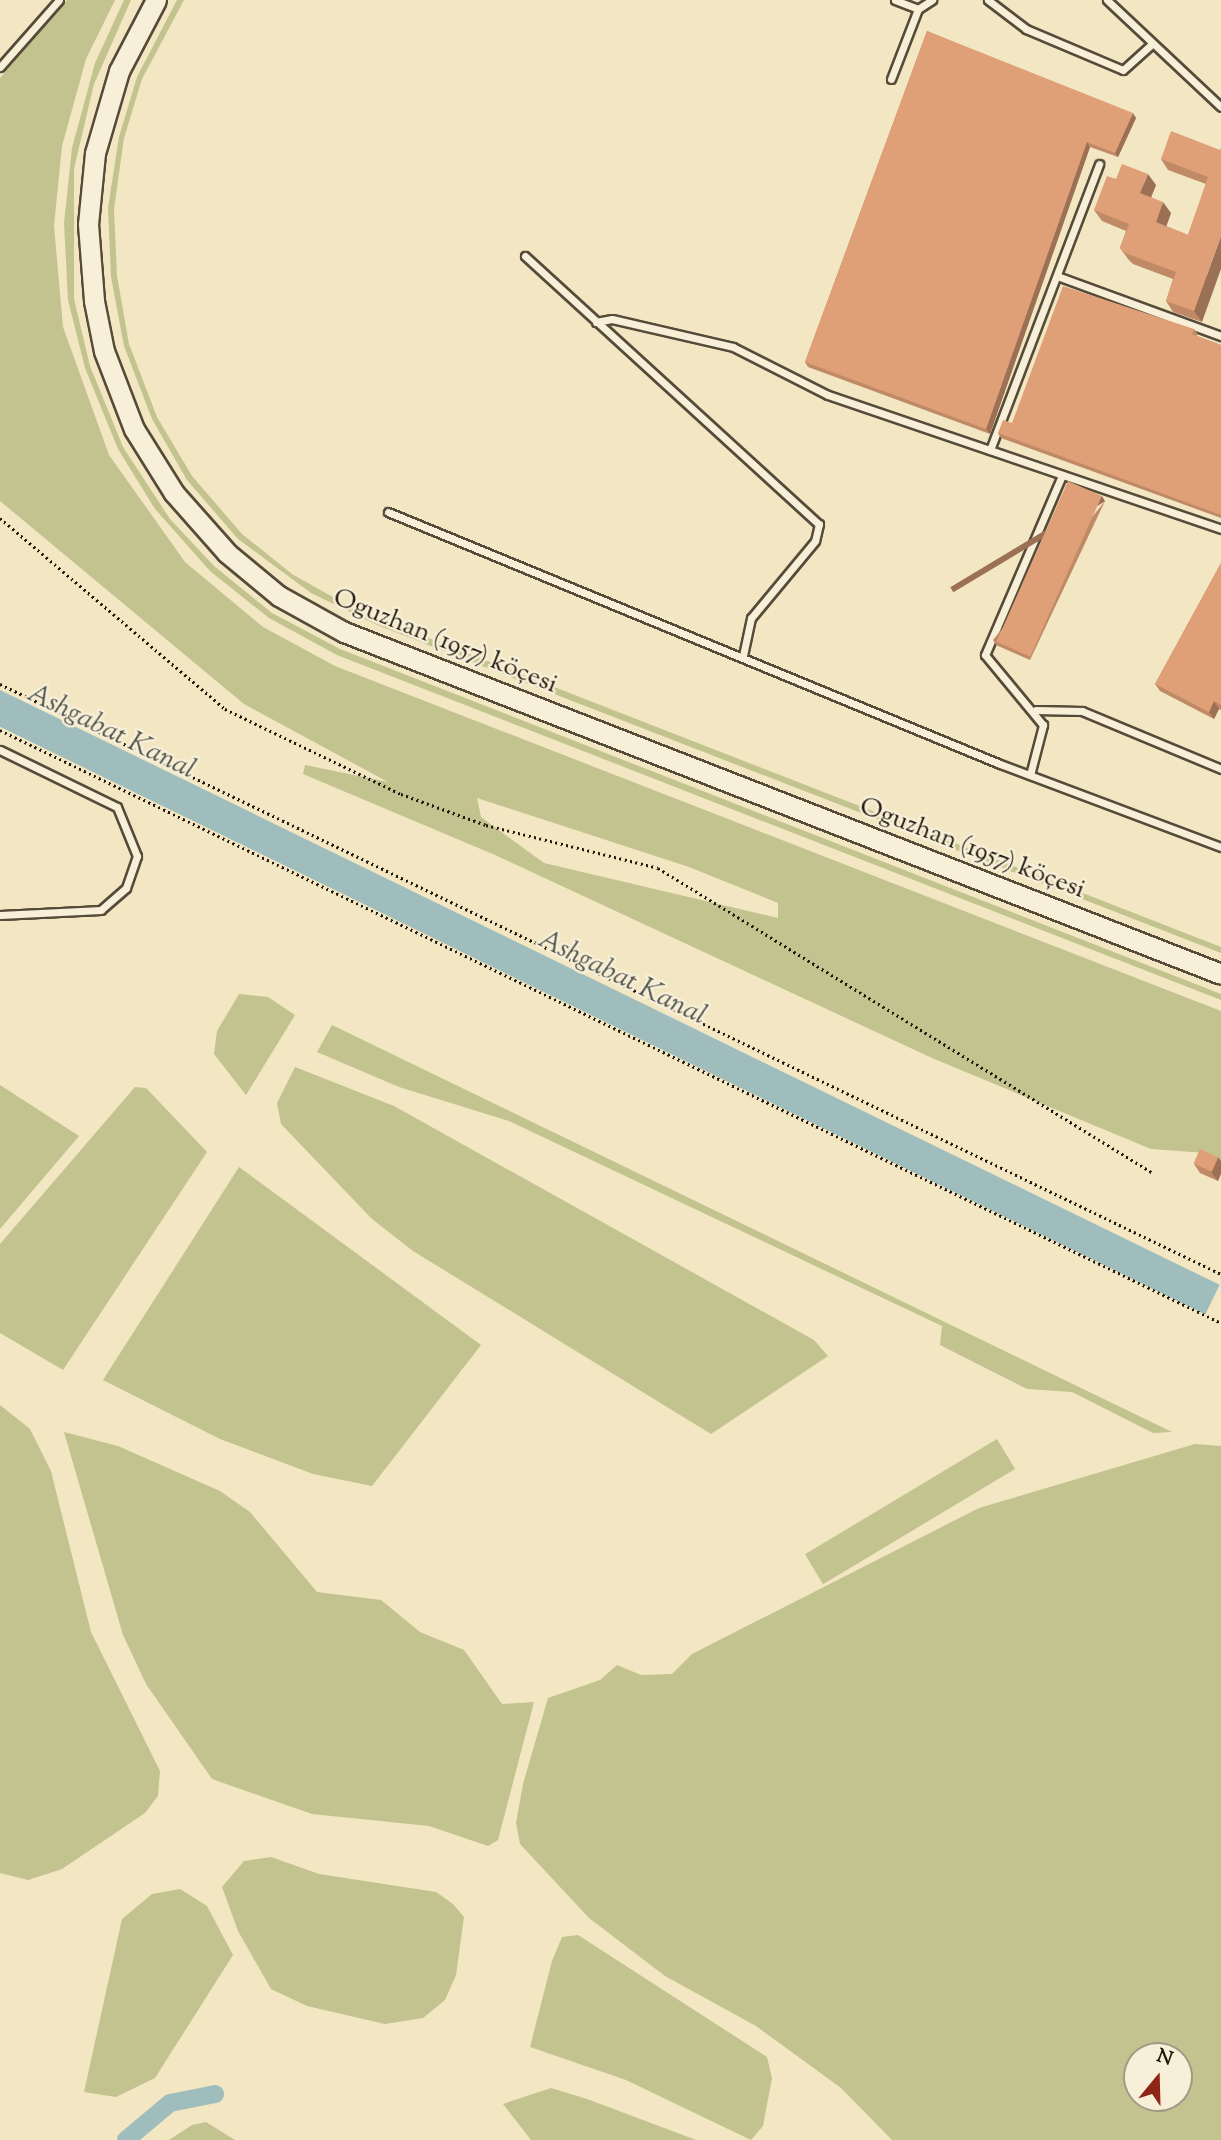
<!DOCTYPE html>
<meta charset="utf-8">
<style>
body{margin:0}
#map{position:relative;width:1221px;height:2140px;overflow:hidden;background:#f2e6c3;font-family:"Sorts Mill Goudy",serif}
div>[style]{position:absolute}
.green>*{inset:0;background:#c2c38e;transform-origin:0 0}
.water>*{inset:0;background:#9ebdbc;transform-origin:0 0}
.canal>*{height:18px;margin:-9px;padding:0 9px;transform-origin:9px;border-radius:9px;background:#9ebdbc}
.path>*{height:2.5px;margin-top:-1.25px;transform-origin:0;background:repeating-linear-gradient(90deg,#22170b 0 2px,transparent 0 5.5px)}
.roads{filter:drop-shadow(2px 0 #564b39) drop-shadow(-2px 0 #564b39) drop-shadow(0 2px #564b39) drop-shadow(0 -2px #564b39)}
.service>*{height:7px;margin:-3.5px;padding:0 3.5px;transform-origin:3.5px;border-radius:3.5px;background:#f7efd8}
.secondary>*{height:19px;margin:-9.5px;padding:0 9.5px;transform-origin:9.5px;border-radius:9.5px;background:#f7efd8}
.wall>*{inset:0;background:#c08a67}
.shaded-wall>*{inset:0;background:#9c7054;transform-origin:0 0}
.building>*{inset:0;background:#dfa078;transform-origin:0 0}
span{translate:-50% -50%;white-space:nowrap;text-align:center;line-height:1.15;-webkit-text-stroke:5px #f7efd8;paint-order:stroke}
.street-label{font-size:26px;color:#22170b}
.water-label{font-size:28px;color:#4d5149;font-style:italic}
.north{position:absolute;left:1123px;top:2042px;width:70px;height:70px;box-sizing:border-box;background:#f7efd8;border:2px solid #a29986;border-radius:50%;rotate:19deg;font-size:19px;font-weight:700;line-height:28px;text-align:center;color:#22170b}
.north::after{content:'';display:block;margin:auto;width:24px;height:32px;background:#8f2418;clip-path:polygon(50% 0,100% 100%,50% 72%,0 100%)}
</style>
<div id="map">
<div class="green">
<i style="clip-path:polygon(evenodd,67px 0,115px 0,86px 59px,62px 146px,54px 226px,63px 327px,109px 455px,185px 562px,263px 627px,335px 666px,1221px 1011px,1221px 1163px,1206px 1153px,1151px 1149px,932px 1058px,495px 855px,303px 774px,305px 765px,388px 782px,244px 704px,0 501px,0 78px,67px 0,477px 798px,689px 867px,778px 903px,778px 918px,544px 863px,481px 817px,477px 798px)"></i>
<i style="clip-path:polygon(124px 0,131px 0,94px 84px,74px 169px,74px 299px,90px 366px,123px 447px,170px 519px,214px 566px,272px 613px,340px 649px,1221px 994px,1221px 1000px,337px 655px,269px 618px,210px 571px,155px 509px,118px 449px,85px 368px,68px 300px,64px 223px,72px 148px,95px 63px)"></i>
<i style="clip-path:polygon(177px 0,184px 0,142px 79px,124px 138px,114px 209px,117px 276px,129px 344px,157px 417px,192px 476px,242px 534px,292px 574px,354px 609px,1221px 947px,1221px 953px,377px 625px,311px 593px,238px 539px,187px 480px,152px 419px,124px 346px,111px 277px,108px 208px,119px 137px,137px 77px)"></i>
<i style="clip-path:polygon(239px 994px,268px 997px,295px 1015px,246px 1095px,214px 1054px,217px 1031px)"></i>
<i style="clip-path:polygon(332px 1025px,1172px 1432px,1153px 1433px,1072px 1392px,1027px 1389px,940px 1345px,942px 1326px,509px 1121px,399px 1087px,317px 1052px)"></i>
<i style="clip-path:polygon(295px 1067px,394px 1106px,814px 1340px,828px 1356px,711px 1434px,413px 1251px,372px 1219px,281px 1124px,277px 1103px)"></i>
<i style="clip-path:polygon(0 1085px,79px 1136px,0 1229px)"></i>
<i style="clip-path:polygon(135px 1087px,146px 1088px,207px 1152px,63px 1370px,0 1333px,0 1244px)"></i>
<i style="clip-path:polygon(239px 1167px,481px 1345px,372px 1486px,313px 1474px,220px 1439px,103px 1380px)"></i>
<i style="clip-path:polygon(0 1405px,30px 1429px,51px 1471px,91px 1632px,160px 1771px,158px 1796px,145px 1813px,62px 1869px,28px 1880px,0 1873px)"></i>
<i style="clip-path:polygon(64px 1432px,118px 1446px,220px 1491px,250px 1512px,317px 1592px,381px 1600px,420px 1632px,464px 1650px,502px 1704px,534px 1702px,498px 1840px,488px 1846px,429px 1826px,312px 1814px,212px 1779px,146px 1684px,123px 1635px)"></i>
<i style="left:997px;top:1439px;width:35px;height:224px;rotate:59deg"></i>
<i style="clip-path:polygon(evenodd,1195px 1444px,1221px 1446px,1221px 2140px,892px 2140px,841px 2088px,756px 2026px,665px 1976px,589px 1918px,520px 1844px,516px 1823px,523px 1784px,548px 1698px,600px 1680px,617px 1665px,641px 1675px,672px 1674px,692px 1654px,979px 1508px,1195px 1444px,1137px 2056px,1179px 2056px,1179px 2098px,1137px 2098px,1137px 2056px)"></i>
<i style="clip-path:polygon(271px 1857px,319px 1874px,436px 1892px,453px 1904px,464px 1917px,456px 1975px,445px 2000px,423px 2018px,385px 2024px,307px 2006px,271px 1989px,238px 1931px,222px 1887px,244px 1861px)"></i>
<i style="clip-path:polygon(180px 1889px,207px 1906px,233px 1955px,155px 2078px,116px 2097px,84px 2092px,122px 1919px,152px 1894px)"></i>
<i style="clip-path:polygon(578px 1935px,767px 2057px,772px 2078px,763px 2126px,751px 2140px,626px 2080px,530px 2047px,552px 1961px,562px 1937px)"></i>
<i style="clip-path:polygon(551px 2088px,587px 2099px,696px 2140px,531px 2140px,503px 2104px)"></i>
<i style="clip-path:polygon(206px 2122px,235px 2140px,169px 2140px,192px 2125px)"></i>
</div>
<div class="water">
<i style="left:0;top:690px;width:1357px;height:33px;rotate:26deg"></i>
</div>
<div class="canal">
<i style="left:126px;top:2140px;width:57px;rotate:-40.1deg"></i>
<i style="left:170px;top:2103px;width:46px;rotate:-11.3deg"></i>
</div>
<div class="path">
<i style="left:0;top:518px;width:295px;rotate:40.3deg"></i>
<i style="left:225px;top:709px;width:195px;rotate:25.8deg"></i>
<i style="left:401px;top:794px;width:90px;rotate:20deg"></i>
<i style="left:486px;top:825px;width:177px;rotate:14deg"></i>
<i style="left:658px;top:868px;width:581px;rotate:31.64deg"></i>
<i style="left:0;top:684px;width:1356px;rotate:25.79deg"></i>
<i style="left:0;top:730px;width:1357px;rotate:25.9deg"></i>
</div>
<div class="roads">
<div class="service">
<i style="left:895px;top:0;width:25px;rotate:21deg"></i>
<i style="left:988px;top:0;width:48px;rotate:37.3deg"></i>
<i style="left:1026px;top:29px;width:105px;rotate:22.9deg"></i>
<i style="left:1123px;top:70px;width:39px;rotate:-42deg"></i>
<i style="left:1107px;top:0;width:156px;rotate:43.2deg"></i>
<i style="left:0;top:67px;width:89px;rotate:-48.6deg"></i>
<i style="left:891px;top:79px;width:75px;rotate:-68.9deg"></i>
<i style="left:918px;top:9px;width:17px;rotate:-33deg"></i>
<i style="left:525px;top:256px;width:398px;rotate:42.4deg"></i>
<i style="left:819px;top:524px;width:17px;rotate:103deg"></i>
<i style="left:815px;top:541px;width:100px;rotate:129.7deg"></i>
<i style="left:751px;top:618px;width:40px;rotate:102deg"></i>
<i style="left:1057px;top:276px;width:175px;rotate:20.1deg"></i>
<i style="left:596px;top:322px;width:16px;rotate:-11deg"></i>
<i style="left:612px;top:319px;width:124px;rotate:13deg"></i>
<i style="left:733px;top:347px;width:106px;rotate:26.8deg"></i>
<i style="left:828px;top:395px;width:415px;rotate:18.8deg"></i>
<i style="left:990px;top:450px;width:306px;rotate:-69.1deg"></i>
<i style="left:388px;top:512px;width:662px;rotate:22.38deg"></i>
<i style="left:1000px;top:764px;width:236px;rotate:20.6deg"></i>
<i style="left:1036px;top:710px;width:46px;rotate:1.2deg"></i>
<i style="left:1082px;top:711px;width:151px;rotate:22.6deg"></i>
<i style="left:0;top:750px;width:130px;rotate:26deg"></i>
<i style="left:117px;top:807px;width:53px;rotate:67.8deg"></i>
<i style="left:137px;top:856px;width:34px;rotate:109deg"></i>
<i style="left:126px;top:888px;width:33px;rotate:139deg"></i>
<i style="left:101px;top:910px;width:101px;rotate:177.2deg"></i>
<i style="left:1030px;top:775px;width:52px;rotate:-75.4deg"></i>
<i style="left:1043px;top:725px;width:91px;rotate:-129.6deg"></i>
<i style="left:985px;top:655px;width:196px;rotate:-66.8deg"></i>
</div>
<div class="secondary">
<i style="left:156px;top:0;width:80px;rotate:117.5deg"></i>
<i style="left:119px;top:71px;width:85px;rotate:106.3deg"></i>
<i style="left:95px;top:153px;width:71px;rotate:95.6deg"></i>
<i style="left:88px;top:224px;width:77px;rotate:85.5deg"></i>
<i style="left:94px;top:301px;width:51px;rotate:78.7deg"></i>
<i style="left:104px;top:351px;width:84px;rotate:69deg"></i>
<i style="left:134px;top:429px;width:75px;rotate:58deg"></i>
<i style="left:174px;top:493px;width:80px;rotate:48.5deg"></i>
<i style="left:227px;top:553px;width:67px;rotate:39.6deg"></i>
<i style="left:279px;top:596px;width:74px;rotate:29deg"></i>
<i style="left:344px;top:632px;width:941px;rotate:21.3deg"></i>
</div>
</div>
<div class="wall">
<i style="clip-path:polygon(927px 31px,1136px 118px,1118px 157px,1090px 147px,990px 434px,808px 367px,805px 362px)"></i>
<i style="clip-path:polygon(1220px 150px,1202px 322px,1173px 312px,1166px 301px,1173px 279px,1133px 264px,1128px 259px,1120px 248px,1126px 231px,1102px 221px,1094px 210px,1116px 179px,1156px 185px,1151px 197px,1171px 213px,1166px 226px,1188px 235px,1206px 184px,1168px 170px,1161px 159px)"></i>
<i style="clip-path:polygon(1194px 329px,1198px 334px,1197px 336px,1221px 345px,1221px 518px,1001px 438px,998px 433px,1012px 423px)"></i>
<i style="clip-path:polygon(1105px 501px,1030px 660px,996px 645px,993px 640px)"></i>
<i style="clip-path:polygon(1221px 563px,1221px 710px,1219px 709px,1214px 719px,1160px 691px,1155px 684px)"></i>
<i style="clip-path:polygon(1221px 1161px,1218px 1181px,1200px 1173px,1194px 1164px)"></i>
</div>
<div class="shaded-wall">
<i style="clip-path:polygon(1133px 113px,1136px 118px,1118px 157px,1115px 153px)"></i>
<i style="clip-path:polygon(1087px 142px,1090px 147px,990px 434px,986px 429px)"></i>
<i style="clip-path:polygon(1148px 174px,1156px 185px,1148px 205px,1140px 193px)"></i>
<i style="clip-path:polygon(1163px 202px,1171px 213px,1164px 233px,1156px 222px)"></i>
<i style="clip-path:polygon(1221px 236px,1221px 269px,1202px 322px,1194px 311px)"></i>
<i style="left:1102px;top:496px;width:6px;height:177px;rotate:59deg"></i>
<i style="clip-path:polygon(1214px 701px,1219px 709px,1214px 719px,1209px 712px)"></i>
<i style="clip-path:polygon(1218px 1157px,1221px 1161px,1221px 1174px,1218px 1181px,1211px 1172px)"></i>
</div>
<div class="building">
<i style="clip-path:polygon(927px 31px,1133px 113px,1115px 153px,1087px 142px,986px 429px,805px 362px)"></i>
<i style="clip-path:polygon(1171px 131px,1220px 150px,1221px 147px,1221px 236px,1194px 311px,1166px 301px,1176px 272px,1125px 253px,1120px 248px,1129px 224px,1094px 210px,1107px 176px,1116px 179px,1122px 164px,1148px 174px,1140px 193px,1163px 202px,1156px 222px,1188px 235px,1208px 177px,1161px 159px)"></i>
<i style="clip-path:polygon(1063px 286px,1194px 329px,1192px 334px,1221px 345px,1221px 515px,998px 433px,1003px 420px,1012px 423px)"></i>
<i style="left:1068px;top:481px;width:37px;height:176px;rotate:24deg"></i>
<i style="clip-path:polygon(1221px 563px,1221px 705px,1214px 701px,1209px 712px,1155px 684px)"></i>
<i style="left:1200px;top:1149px;width:20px;height:16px;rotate:24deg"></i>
</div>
<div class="street-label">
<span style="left:445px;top:642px;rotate:22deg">Oguzhan (1957) köçesi</span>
<span style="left:972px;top:849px;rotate:21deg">Oguzhan (1957) köçesi</span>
</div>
<div class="water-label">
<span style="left:111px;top:732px;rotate:26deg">Ashgabat Kanal</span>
<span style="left:622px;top:978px;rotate:26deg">Ashgabat Kanal</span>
</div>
<div class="north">N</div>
</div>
